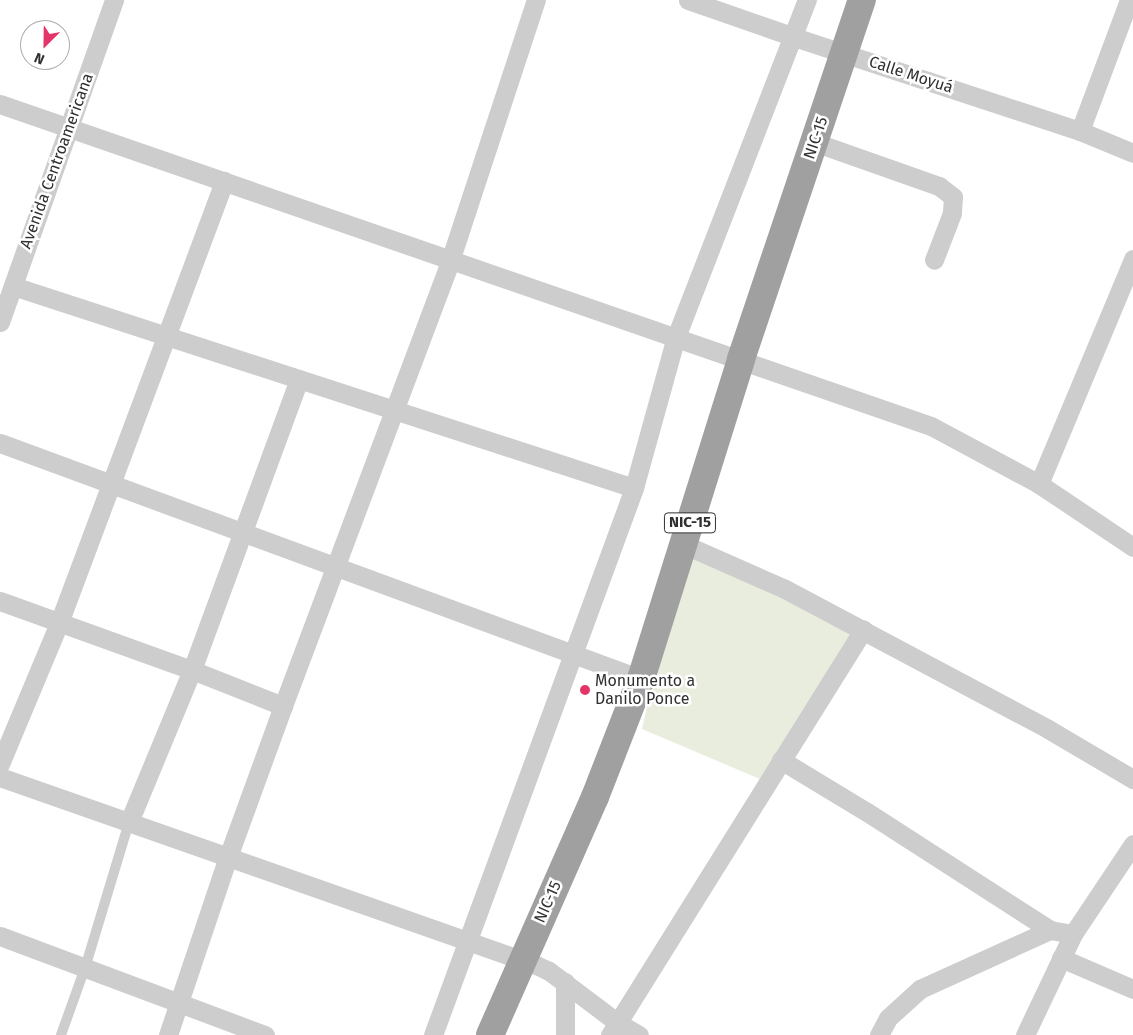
<!DOCTYPE html>
<meta charset="utf-8">
<style>
body{margin:0}
#map{position:relative;width:1133px;height:1035px;overflow:hidden;background:#fff;font-family:"Fira Sans",sans-serif}
div>[style]{position:absolute}
.green>*{inset:0;background:#e9edde}
.service>*{height:10px;margin:-5px;padding:0 5px;transform-origin:5px;border-radius:5px;background:#cdcdcd}
.minor>*{height:19px;margin:-9.5px;padding:0 9.5px;transform-origin:9.5px;border-radius:9.5px;background:#cdcdcd}
.trunk>*{height:28px;margin:-14px;padding:0 14px;transform-origin:14px;border-radius:14px;background:#a0a0a0}
.dots>*{width:14px;height:14px;translate:-50% -50%;box-sizing:border-box;border:2px solid #fff;border-radius:50%}
span{translate:-50% -50%;white-space:nowrap;text-align:center;line-height:1.15;-webkit-text-stroke:5px #fff;paint-order:stroke}
.shield-label span{padding:1px 4px;background:#fff;border:1px solid;border-radius:4px;-webkit-text-stroke-width:0}
.shield-label{font-size:15px;color:#303030;font-weight:700}
.street-label{font-size:16px;color:#303030}
.poi-label{font-size:16px;color:#303030}
.left{translate:0 -50%;text-align:left}
.north{position:absolute;left:20px;top:20px;width:50px;height:50px;box-sizing:border-box;background:#fff;border:1px solid #acacac;border-radius:50%;rotate:203deg;font-size:14px;font-weight:700;line-height:20px;text-align:center;color:#303030}
.north::after{content:'';display:block;margin:auto;width:18px;height:22px;background:#e43569;clip-path:polygon(50% 0,100% 100%,50% 72%,0 100%)}
</style>
<div id="map">
<div class="green">
<i style="clip-path:polygon(683px 544px,863px 630px,767px 782px,642px 729px)"></i>
</div>
<div class="service">
<i style="left:61px;top:1035px;width:71px;rotate:-70.3deg"></i>
<i style="left:85px;top:968px;width:152px;rotate:-73.2deg"></i>
</div>
<div class="minor">
<i style="left:688px;top:0;width:112px;rotate:19.2deg"></i>
<i style="left:794px;top:37px;width:301px;rotate:18.2deg"></i>
<i style="left:1080px;top:131px;width:57px;rotate:22.5deg"></i>
<i style="left:0;top:104px;width:985px;rotate:19.08deg"></i>
<i style="left:931px;top:426px;width:123px;rotate:28.2deg"></i>
<i style="left:1039px;top:484px;width:113px;rotate:33.8deg"></i>
<i style="left:1080px;top:131px;width:140px;rotate:-69.5deg"></i>
<i style="left:814px;top:142px;width:133px;rotate:19.4deg"></i>
<i style="left:939px;top:186px;width:18px;rotate:38deg"></i>
<i style="left:953px;top:197px;width:16px;rotate:94deg"></i>
<i style="left:952px;top:213px;width:50px;rotate:111deg"></i>
<i style="left:13px;top:286px;width:653px;rotate:18.02deg"></i>
<i style="left:0;top:322px;width:342px;rotate:-70.5deg"></i>
<i style="left:0;top:443px;width:683px;rotate:20.21deg"></i>
<i style="left:1039px;top:484px;width:244px;rotate:-67.3deg"></i>
<i style="left:683px;top:544px;width:111px;rotate:23.8deg"></i>
<i style="left:785px;top:589px;width:298px;rotate:28deg"></i>
<i style="left:1048px;top:729px;width:99px;rotate:30.5deg"></i>
<i style="left:0;top:601px;width:204px;rotate:19.8deg"></i>
<i style="left:192px;top:670px;width:98px;rotate:21.6deg"></i>
<i style="left:781px;top:760px;width:100px;rotate:31.2deg"></i>
<i style="left:867px;top:812px;width:218px;rotate:32.8deg"></i>
<i style="left:0;top:764px;width:153px;rotate:-67.3deg"></i>
<i style="left:59px;top:623px;width:472px;rotate:-69.5deg"></i>
<i style="left:0;top:777px;width:568px;rotate:19.33deg"></i>
<i style="left:536px;top:965px;width:14px;rotate:25deg"></i>
<i style="left:549px;top:971px;width:86px;rotate:37deg"></i>
<i style="left:618px;top:1023px;width:24px;rotate:30deg"></i>
<i style="left:129px;top:822px;width:165px;rotate:-67.5deg"></i>
<i style="left:192px;top:670px;width:310px;rotate:-69.8deg"></i>
<i style="left:0;top:936px;width:283px;rotate:20.5deg"></i>
<i style="left:1061px;top:958px;width:78px;rotate:23.3deg"></i>
<i style="left:168px;top:1035px;width:188px;rotate:-71.4deg"></i>
<i style="left:228px;top:857px;width:161px;rotate:-70deg"></i>
<i style="left:283px;top:706px;width:478px;rotate:-69.4deg"></i>
<i style="left:451px;top:258px;width:272px;rotate:-71.8deg"></i>
<i style="left:433px;top:1035px;width:583px;rotate:-69.82deg"></i>
<i style="left:634px;top:488px;width:157px;rotate:-74.5deg"></i>
<i style="left:676px;top:337px;width:362px;rotate:-68.8deg"></i>
<i style="left:565px;top:1035px;width:53px;rotate:-90deg"></i>
<i style="left:610px;top:1035px;width:478px;rotate:-58deg"></i>
<i style="left:879px;top:1035px;width:19px;rotate:-62deg"></i>
<i style="left:888px;top:1018px;width:43px;rotate:-42.2deg"></i>
<i style="left:920px;top:989px;width:143px;rotate:-24.4deg"></i>
<i style="left:1050px;top:930px;width:23px;rotate:10deg"></i>
<i style="left:1025px;top:1035px;width:112px;rotate:-64.6deg"></i>
<i style="left:1073px;top:934px;width:108px;rotate:-56.3deg"></i>
</div>
<div class="trunk">
<i style="left:490px;top:1035px;width:260px;rotate:-66.2deg"></i>
<i style="left:595px;top:797px;width:127px;rotate:-68.7deg"></i>
<i style="left:641px;top:679px;width:335px;rotate:-72.6deg"></i>
<i style="left:741px;top:359px;width:379px;rotate:-71.4deg"></i>
</div>
<div class="dots">
<i style="left:585px;top:690px;background:#e43569"></i>
</div>
<div class="shield-label">
<span style="left:690px;top:523px">NIC-15</span>
</div>
<div class="street-label">
<span style="left:911px;top:75px;rotate:18deg">Calle Moyuá</span>
<span style="left:816px;top:138px;rotate:-71deg">NIC-15</span>
<span style="left:57px;top:161px;rotate:-70deg">Avenida Centroamericana</span>
<span style="left:548px;top:902px;rotate:-66deg">NIC-15</span>
</div>
<div class="poi-label">
<span class="left" style="left:595px;top:690px">Monumento a<br>Danilo Ponce</span>
</div>
<div class="north">N</div>
</div>
